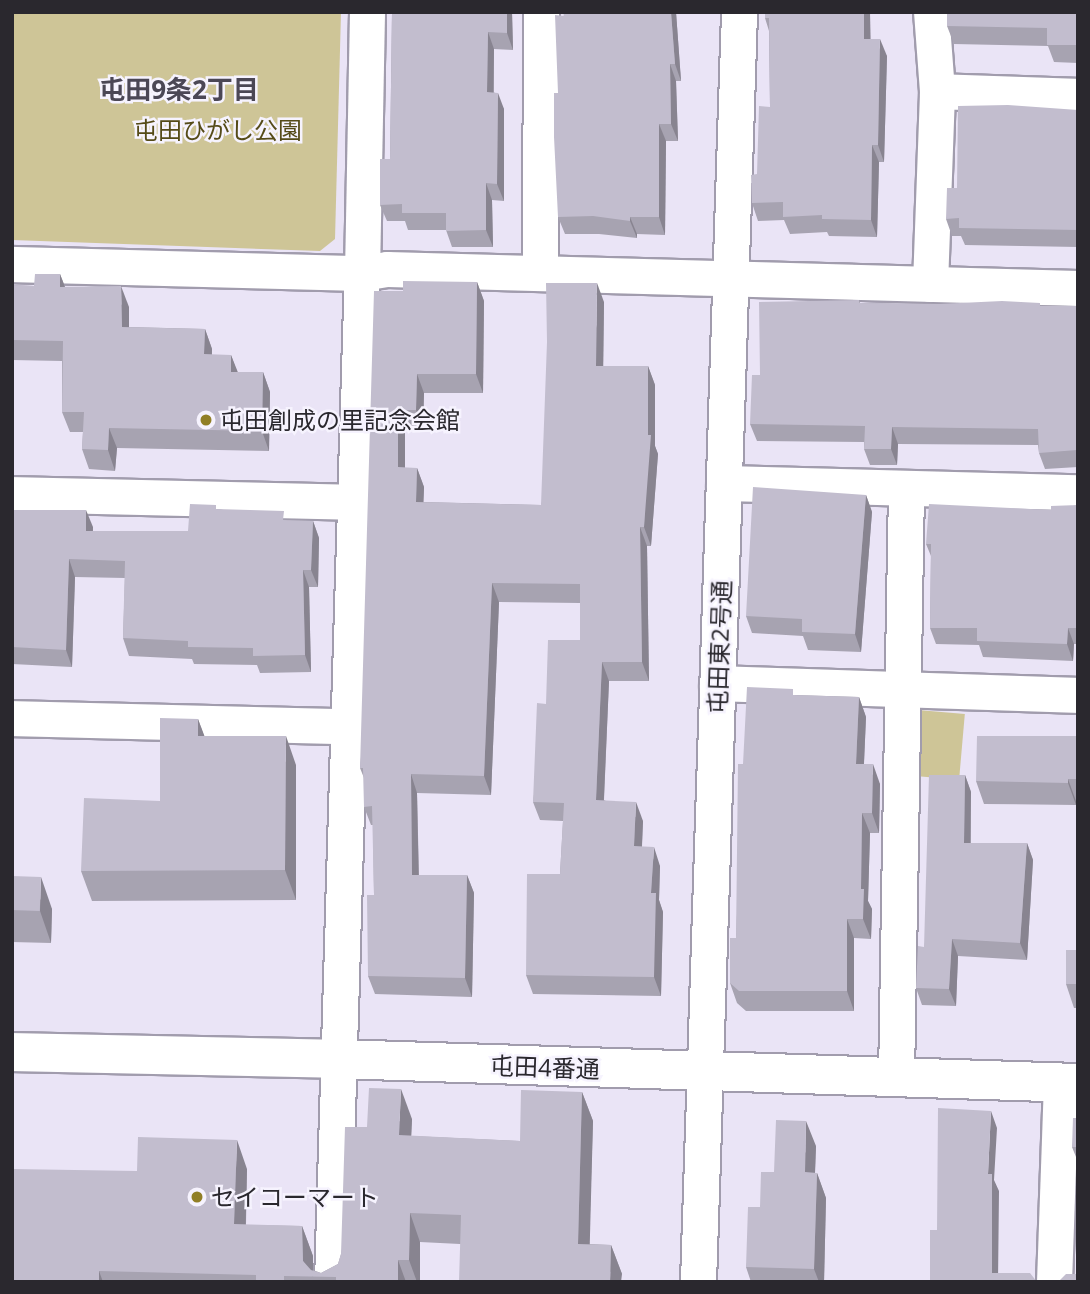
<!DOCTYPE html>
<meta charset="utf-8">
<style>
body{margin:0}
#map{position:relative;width:1090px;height:1294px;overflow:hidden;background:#eae4f6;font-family:"Open Sans","Noto Sans JP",sans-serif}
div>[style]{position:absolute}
.green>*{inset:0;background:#cec597;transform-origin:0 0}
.roads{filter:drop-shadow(2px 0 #a19cad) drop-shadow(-2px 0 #a19cad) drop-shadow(0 2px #a19cad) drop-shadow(0 -2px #a19cad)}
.minor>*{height:35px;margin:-17.5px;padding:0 17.5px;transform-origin:17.5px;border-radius:17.5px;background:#fff}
.tertiary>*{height:38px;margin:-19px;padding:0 19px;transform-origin:19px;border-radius:19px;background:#fff}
.wall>*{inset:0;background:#a7a3b1}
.shaded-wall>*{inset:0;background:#888490}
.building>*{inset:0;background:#c2bdce;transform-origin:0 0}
.dots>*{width:19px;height:19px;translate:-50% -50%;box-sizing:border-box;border:4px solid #f6f3fe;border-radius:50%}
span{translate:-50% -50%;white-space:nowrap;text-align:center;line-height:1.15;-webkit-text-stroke:5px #f6f3fe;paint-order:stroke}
.park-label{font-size:24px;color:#554b18}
.poi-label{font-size:24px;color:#2a282e}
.left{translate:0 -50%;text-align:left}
.street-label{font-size:24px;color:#2a282e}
.neighbourhood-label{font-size:26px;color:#4b4755;font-weight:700}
.frame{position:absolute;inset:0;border:14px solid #2a282e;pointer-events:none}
</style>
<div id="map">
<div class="green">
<i style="clip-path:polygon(12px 12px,341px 12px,335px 239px,320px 251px,12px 240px)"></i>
<i style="left:918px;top:710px;width:47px;height:66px;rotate:5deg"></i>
</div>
<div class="roads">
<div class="minor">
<i style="left:937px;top:91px;width:141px;rotate:2deg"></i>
<i style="left:12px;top:264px;width:350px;rotate:1.5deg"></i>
<i style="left:362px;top:273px;width:261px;rotate:-88.9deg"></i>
<i style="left:540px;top:272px;width:260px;rotate:-89.8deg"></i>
<i style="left:930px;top:284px;width:193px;rotate:-87.9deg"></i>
<i style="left:937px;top:91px;width:79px;rotate:-94.3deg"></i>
<i style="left:724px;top:483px;width:354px;rotate:1.5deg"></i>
<i style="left:12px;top:494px;width:343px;rotate:1.3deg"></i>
<i style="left:717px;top:683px;width:361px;rotate:1.9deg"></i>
<i style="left:12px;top:718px;width:336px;rotate:1.4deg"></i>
<i style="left:896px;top:1078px;width:590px;rotate:-89.03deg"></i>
<i style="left:332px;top:1282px;width:1009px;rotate:-88.3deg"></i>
<i style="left:362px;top:273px;width:25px;rotate:-9deg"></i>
<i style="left:387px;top:269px;width:691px;rotate:1.58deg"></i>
<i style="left:698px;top:1282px;width:1271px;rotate:-88.15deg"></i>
<i style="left:1054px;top:1282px;width:200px;rotate:-88deg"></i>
</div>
<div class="tertiary">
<i style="left:12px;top:1052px;width:326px;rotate:1.2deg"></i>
<i style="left:338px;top:1059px;width:740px;rotate:1.86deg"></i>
</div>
</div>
<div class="wall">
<i style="clip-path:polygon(392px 12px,512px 12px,513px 50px,494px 49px,494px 92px,504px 109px,504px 201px,492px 200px,493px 247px,452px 247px,446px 230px,408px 230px,405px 221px,387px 221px,380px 205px,390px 159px)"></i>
<i style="clip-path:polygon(564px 12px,676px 12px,681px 81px,676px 81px,678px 141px,666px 141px,665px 235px,637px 234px,637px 238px,599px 234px,565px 234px,558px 217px,558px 93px)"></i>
<i style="clip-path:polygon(765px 12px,870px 39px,887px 56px,884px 162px,879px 162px,877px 237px,829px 236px,827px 232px,790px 234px,784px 220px,758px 221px,752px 203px,770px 107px,769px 31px,765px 18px)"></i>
<i style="clip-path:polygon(1078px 12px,1078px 63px,1054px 62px,1048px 46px,954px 44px,947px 26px)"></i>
<i style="clip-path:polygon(1078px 110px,1078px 247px,965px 245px,961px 236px,952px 236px,946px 219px,957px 188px)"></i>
<i style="clip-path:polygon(60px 274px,65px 287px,129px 307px,129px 327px,205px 329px,212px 349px,212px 355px,231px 355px,237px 372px,263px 372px,270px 392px,269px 451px,117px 448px,115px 471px,89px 469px,82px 449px,83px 432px,70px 432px,62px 412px,62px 361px,12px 360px,12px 285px,34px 286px)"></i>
<i style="clip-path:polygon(477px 282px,484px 301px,483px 393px,424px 393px,423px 428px,405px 428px,405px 468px,417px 468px,424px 487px,423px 502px,541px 505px,604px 302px,603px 366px,648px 366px,655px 385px,655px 446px,658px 454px,651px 546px,647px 546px,649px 681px,609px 681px,604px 800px,643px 821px,642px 847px,660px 866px,659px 900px,663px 912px,661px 996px,533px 994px,526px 975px,560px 874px,563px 821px,540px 820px,533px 802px,546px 704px,580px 640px,580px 603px,499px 602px,491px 795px,417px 793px,419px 875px,467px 875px,474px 893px,472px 997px,375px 994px,368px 976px,374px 895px,373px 825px,371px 825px,364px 807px,364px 778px,360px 768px,403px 291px)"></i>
<i style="clip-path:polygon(859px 300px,860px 303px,1078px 306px,1078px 467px,1045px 469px,1039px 453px,1038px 445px,898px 444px,897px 465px,870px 465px,864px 449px,864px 442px,757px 441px,750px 424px)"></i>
<i style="clip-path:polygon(1078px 494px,1078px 644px,1074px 644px,1073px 661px,983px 657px,979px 645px,936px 644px,930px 628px,931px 556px,926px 544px,1051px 510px,1078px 505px)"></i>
<i style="clip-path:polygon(866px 495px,872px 512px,861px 652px,808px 650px,803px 636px,752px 633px,746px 616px)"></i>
<i style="clip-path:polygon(217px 509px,287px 520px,313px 521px,319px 538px,318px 587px,309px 587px,311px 672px,260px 673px,257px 665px,194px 664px,192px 659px,129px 656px,123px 638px,125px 578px,75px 577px,72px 667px,12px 664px,12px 510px,93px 527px,93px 531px,188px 531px)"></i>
<i style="clip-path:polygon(795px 695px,859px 697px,866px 717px,864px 764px,880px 784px,879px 833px,870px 833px,868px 901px,872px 909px,871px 939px,854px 938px,854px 1011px,746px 1011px,737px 1003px,730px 983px,736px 938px,743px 764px)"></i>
<i style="clip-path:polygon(198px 719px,204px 736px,296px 765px,296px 900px,92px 901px,81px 871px,160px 801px)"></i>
<i style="clip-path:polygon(1078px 736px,1078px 801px,1076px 801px,1076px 805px,984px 804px,976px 781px)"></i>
<i style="clip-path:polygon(965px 775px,971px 792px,971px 843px,1027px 843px,1033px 860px,1027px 960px,958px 956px,956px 1006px,922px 1005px,916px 988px,924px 947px)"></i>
<i style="clip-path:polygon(12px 876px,52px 909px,51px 943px,12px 942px)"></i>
<i style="clip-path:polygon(1078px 950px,1078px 1008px,1074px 1008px,1066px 984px)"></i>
<i style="clip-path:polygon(582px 1092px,593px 1121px,589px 1244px,611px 1245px,622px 1274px,460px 1244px,420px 1242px,420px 1282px,12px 1282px,137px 1171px,247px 1169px,246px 1225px,302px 1226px,313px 1256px,313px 1270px,321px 1273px,338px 1264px,341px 1254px,367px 1127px,412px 1119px,411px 1136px,520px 1141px)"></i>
<i style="clip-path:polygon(1078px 1118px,1078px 1162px,1072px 1147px)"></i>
<i style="clip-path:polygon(816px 1146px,815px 1173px,817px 1173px,826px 1198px,824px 1282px,751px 1282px,746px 1267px,760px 1207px,774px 1172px)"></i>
</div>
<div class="shaded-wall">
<i style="clip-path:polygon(507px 12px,512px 12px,513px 50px,507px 33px)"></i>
<i style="clip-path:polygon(671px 12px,676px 12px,681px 81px,675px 64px)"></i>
<i style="clip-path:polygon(864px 12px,870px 12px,871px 56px,864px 39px)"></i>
<i style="clip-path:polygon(1076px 28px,1078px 33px,1078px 51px,1076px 45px)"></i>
<i style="clip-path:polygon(488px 32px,494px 49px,493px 109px,487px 92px)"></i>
<i style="clip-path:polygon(880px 39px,887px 56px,884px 162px,878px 145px)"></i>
<i style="clip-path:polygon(670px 64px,676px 81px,678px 141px,671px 124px)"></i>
<i style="clip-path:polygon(498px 93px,504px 109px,504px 201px,497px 184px)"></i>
<i style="clip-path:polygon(659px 124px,666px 141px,665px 235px,659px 217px)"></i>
<i style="clip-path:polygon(872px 145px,879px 162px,877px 237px,871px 220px)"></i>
<i style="clip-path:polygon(486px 183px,492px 200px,493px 247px,486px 230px)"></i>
<i style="clip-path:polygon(630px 217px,637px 234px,637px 238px,630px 221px)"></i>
<i style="clip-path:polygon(60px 274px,68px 295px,60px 287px)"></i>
<i style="clip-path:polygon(477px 282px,484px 301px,483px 393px,476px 374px)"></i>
<i style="clip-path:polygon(597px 283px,604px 302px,603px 385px,596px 366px)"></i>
<i style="clip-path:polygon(121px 286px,129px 307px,129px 347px,122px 327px)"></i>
<i style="clip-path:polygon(205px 329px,212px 349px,211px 375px,204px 354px)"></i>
<i style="clip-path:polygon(231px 355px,239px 375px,231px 372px)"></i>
<i style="clip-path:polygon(648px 366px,655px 385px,655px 446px,658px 454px,651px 546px,644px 527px,648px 435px)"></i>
<i style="clip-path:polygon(263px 372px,270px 392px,269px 451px,262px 431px)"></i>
<i style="clip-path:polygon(417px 374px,424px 393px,423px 428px,416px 410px)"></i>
<i style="clip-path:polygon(398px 410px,405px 428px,405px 486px,398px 467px)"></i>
<i style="clip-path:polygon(892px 427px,898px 444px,897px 465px,891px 449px)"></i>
<i style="clip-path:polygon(109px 428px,117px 448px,115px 471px,108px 450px)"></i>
<i style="clip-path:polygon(417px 468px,424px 487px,423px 521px,416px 502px)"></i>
<i style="clip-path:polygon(866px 495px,872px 512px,861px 652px,855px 634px)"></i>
<i style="clip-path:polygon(86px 510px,93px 527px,92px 549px,86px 531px)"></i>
<i style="clip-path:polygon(313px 521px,319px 538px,318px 587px,311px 570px)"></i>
<i style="clip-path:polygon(640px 527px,647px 546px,649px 681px,642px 662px)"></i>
<i style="clip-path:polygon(69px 559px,75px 577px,72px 667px,66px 650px)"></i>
<i style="clip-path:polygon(303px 570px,309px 587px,311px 672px,305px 655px)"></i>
<i style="clip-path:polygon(492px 583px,499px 602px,491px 795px,484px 776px)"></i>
<i style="clip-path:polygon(1068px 628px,1074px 644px,1073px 661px,1067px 644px)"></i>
<i style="clip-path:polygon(602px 662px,609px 681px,603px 819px,596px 800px)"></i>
<i style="clip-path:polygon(859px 697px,866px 717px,863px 784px,856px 764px)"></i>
<i style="clip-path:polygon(198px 719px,209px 748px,198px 736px)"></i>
<i style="clip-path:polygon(286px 736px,296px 765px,296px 900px,285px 870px)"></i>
<i style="clip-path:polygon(873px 764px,880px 784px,879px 833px,872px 813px)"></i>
<i style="clip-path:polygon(411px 774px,417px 793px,419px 894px,412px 875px)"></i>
<i style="clip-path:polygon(965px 775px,971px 792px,970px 860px,964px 843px)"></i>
<i style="clip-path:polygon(1068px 779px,1076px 801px,1076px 805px,1068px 783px)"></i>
<i style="clip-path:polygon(636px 802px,643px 821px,641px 865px,634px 846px)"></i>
<i style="clip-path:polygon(862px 813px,870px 833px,868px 901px,872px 909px,871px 939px,863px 919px,861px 889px)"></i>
<i style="clip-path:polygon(1027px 843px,1033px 860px,1027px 960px,1020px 943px)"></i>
<i style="clip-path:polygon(654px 847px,660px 866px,659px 900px,663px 912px,661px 996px,654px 977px,651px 893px)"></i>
<i style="clip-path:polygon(467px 875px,474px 893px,472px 997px,465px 978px)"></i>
<i style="clip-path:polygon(41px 877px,52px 909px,51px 943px,40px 911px)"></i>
<i style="clip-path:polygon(847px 919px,854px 938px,854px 1011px,847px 991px)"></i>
<i style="clip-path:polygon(952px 939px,958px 956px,956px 1006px,949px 989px)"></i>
<i style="clip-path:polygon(401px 1089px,412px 1119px,410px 1165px,399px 1135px)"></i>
<i style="clip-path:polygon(582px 1092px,593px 1121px,589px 1273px,578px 1244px)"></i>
<i style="clip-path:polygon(991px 1111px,997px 1128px,994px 1180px,999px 1191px,998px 1282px,992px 1273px,988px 1174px)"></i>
<i style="clip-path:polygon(806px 1121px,816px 1146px,814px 1198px,805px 1172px)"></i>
<i style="clip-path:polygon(237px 1140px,247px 1169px,245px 1254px,234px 1224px)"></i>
<i style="clip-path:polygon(817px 1173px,826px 1198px,824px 1282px,819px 1282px,814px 1269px)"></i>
<i style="clip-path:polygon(410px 1213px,420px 1242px,420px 1282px,417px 1282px,409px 1260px)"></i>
<i style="clip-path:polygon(302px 1226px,313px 1256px,313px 1277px,303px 1261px)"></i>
<i style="clip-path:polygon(611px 1245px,622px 1274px,621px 1282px,610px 1282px)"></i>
<i style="clip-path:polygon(398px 1260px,406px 1282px,398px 1282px)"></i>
<i style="clip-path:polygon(99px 1271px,103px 1282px,99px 1282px)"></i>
</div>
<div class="building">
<i style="clip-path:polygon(392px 12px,507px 12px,507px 33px,488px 32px,487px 92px,498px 93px,497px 184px,486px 183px,486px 230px,446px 231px,446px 213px,402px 213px,402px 204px,380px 205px,380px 159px,390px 159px)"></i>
<i style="clip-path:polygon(564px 12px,671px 12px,675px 64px,670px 64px,671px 124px,659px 124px,659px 217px,630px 217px,630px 221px,593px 216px,558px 217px,554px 137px,554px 93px,558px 93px,555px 15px,564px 16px)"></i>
<i style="clip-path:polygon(765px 12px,864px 12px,864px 39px,880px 39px,878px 145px,872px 145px,871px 220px,822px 219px,822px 215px,783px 217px,783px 202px,752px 203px,751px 175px,757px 174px,759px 106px,770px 107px,769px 18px,765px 18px)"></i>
<i style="clip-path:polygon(947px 12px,1078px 12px,1078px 29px,1076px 28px,1076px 45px,1047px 45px,1047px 28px,947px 26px)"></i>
<i style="clip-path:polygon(1008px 105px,1078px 110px,1078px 230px,959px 228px,959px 218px,946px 219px,947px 188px,957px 188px,958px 106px)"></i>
<i style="clip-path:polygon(35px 274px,60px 274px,60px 287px,121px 286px,122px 327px,205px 329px,204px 354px,231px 355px,231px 372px,263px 372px,262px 431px,109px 428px,108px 450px,82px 449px,84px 412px,62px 412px,63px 341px,12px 340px,12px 285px,34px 286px)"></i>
<i style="clip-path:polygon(403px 281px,477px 282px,476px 374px,417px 374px,416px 410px,398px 410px,398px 467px,417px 468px,416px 502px,541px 505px,547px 342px,546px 283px,597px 283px,596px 366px,648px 366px,648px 435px,651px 435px,644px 527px,640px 527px,642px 662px,602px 662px,596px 800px,636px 802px,634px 846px,654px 847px,651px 893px,656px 893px,654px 977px,526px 975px,527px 874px,560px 874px,564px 803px,533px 802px,537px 703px,546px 704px,548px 640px,580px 640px,580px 584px,492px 583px,484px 776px,411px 774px,412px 875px,467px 875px,465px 978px,368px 976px,367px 895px,374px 895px,372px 806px,364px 807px,363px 768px,360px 768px,374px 291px,403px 291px)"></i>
<i style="clip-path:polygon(859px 300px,859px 303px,939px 304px,1002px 301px,1040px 303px,1040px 306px,1078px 306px,1078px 457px,1077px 450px,1039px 453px,1038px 429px,892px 427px,891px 449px,864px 449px,865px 426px,750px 424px,752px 375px,760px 375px,759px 302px)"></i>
<i style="clip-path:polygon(753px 487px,866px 495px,855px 634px,802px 632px,802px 619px,746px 616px)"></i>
<i style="clip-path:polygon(1078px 494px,1078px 628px,1068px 628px,1067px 644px,977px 641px,977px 628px,930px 628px,931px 544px,926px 544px,929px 504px,1051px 510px,1051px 506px,1078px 505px)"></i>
<i style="clip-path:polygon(190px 504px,216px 505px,216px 509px,284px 511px,283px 520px,313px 521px,311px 570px,303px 570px,305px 655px,253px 656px,253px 648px,188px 647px,188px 641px,123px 638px,125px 561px,69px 559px,66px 650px,12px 647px,12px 510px,86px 510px,86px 531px,188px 531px)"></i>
<i style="clip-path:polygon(747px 687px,793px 689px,793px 695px,859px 697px,856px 764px,873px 764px,872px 813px,862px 813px,861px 889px,864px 889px,863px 919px,847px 919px,847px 991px,739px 991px,730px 983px,730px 938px,736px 938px,738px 764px,743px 764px)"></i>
<i style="clip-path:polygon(160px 718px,198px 719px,198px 736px,286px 736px,285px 870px,81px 871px,84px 798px,160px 801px)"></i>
<i style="clip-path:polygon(977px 736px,1078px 736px,1078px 779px,1068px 779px,1068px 783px,976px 781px)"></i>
<i style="clip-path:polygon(929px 775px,965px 775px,964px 843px,1027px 843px,1020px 943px,952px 939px,949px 989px,916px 988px,918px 946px,924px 947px)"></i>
<i style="left:12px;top:876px;width:29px;height:34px;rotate:2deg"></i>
<i style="left:1066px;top:950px;width:12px;height:34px"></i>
<i style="clip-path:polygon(369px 1088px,401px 1089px,399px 1135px,520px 1141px,521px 1090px,582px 1092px,578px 1244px,611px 1245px,610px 1282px,459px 1282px,461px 1215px,410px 1213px,409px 1260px,398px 1260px,398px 1282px,336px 1282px,336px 1277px,284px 1276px,284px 1282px,256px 1282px,256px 1275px,99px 1271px,99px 1282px,12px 1282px,12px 1169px,137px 1171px,138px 1137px,237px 1140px,234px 1224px,302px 1226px,303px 1261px,311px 1270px,321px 1273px,338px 1264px,341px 1254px,345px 1127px,367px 1127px)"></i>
<i style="clip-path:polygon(938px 1108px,991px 1111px,988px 1174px,992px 1174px,992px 1273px,1030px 1273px,1037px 1282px,930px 1282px,930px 1230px,937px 1230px)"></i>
<i style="clip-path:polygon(1073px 1118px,1078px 1118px,1078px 1147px,1072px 1147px)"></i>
<i style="clip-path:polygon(776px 1120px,806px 1121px,805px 1172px,817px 1173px,814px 1269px,746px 1267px,748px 1207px,760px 1207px,761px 1172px,774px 1172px)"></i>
<i style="clip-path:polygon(1077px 1249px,1078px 1282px,1058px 1282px,1066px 1274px,1076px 1274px)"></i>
</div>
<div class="dots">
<i style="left:206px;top:420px;background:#917f26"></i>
<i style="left:197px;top:1197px;background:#917f26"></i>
</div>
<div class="park-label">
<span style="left:218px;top:130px">屯田ひがし公園</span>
</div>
<div class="poi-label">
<span class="left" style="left:220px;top:420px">屯田創成の里記念会館</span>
<span class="left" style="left:211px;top:1197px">セイコーマート</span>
</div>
<div class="street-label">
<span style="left:719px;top:647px;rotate:-88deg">屯田東2号通</span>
<span style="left:545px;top:1067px;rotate:2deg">屯田4番通</span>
</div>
<div class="neighbourhood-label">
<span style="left:179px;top:90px">屯田9条2丁目</span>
</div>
<div class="frame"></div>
</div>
